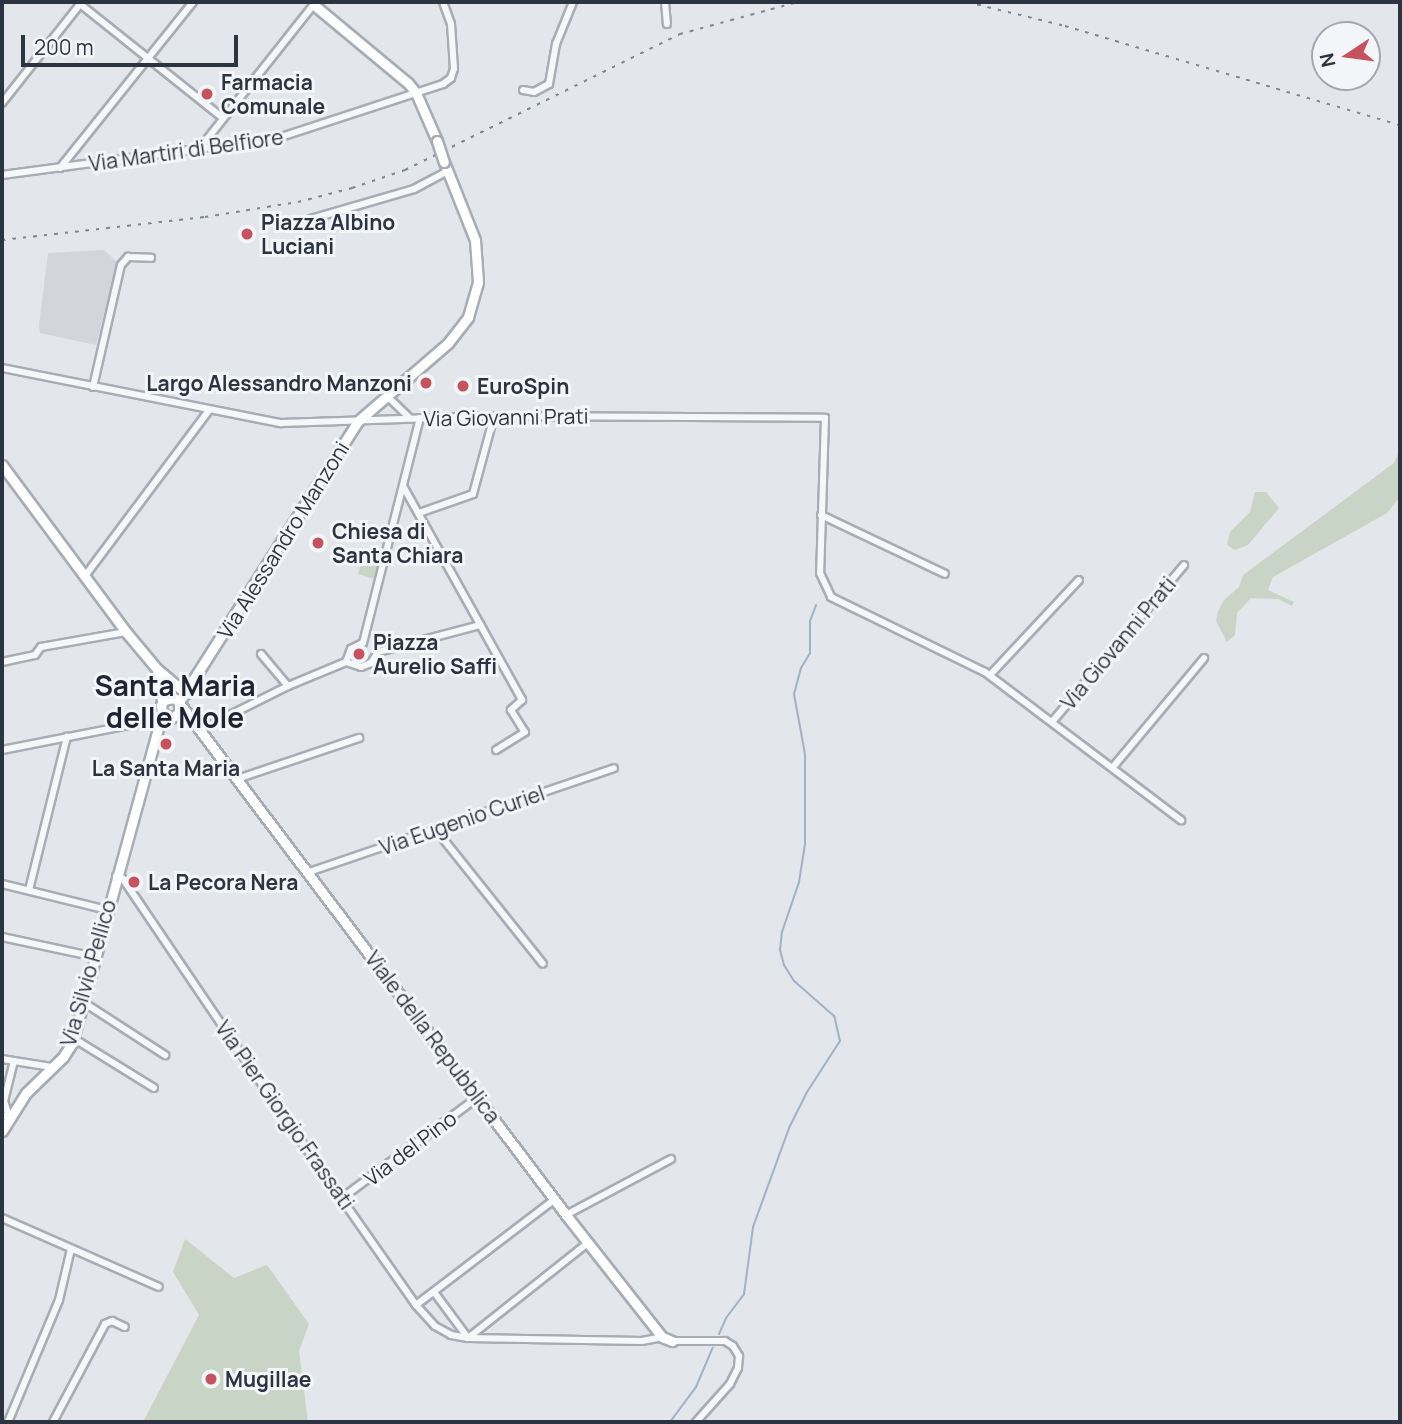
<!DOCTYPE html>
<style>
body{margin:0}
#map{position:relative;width:1402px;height:1424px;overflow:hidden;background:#e3e6ea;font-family:Manrope,sans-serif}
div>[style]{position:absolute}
.built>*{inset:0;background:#d2d5dc}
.green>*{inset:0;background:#c8d4c5;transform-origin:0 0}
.stream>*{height:2px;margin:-1px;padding:0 1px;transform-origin:1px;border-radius:1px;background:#a1b2c7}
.roads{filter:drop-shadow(2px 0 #a8adb4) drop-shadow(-2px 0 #a8adb4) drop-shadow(0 2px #a8adb4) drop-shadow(0 -2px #a8adb4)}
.street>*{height:6px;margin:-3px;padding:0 3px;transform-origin:3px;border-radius:3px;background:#f6f7f9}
.secondary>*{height:9px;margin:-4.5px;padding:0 4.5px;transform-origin:4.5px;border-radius:4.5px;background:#fff}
.rail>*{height:2px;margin-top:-1px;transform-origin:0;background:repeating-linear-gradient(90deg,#7e8593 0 3.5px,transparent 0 10.5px)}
.bridges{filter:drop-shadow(2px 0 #a8adb4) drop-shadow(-2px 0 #a8adb4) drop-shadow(0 2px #a8adb4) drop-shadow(0 -2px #a8adb4)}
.secondary-bridge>*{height:9px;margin:-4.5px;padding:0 4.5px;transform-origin:4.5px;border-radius:4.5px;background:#fff}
.dots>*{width:19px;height:19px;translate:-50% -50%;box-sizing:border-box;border:4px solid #f3f5f8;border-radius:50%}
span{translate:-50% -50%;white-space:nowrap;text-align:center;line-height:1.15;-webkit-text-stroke:6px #f3f5f8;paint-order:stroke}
.poi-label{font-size:21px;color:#2c3341;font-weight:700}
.left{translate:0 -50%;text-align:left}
.right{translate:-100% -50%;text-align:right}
.street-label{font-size:21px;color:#2c3341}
.district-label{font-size:28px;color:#1e2433;font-weight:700}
.frame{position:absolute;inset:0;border:4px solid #2c3341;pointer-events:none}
.north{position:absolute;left:1311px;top:21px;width:70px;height:70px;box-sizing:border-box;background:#f3f5f8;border:2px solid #a3a7af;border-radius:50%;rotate:257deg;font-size:19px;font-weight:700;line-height:28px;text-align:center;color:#2c3341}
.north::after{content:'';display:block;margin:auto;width:24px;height:32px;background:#c5535e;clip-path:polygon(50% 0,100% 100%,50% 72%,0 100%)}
.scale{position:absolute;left:21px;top:35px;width:217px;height:32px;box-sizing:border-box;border:4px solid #2c3341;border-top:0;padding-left:9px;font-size:21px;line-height:24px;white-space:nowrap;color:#2c3341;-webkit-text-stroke:5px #f3f5f8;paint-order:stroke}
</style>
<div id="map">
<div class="built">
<i style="clip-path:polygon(104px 250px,117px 262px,96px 345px,40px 333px,39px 325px,48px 253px)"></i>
</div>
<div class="green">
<i style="clip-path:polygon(1400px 449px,1400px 497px,1387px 513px,1273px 577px,1268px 590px,1294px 602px,1292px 606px,1278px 599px,1251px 598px,1237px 613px,1235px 635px,1227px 642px,1216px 621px,1218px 611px,1224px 600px,1239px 587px,1243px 575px,1394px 463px)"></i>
<i style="clip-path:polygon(1255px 492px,1266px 492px,1279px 508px,1248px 545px,1235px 550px,1227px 545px,1230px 532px,1250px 512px)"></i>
<i style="left:366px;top:549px;width:16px;height:26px;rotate:18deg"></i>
<i style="clip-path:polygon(185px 1239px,234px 1278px,267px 1265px,309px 1324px,299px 1351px,308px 1422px,143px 1422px,199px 1315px,173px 1272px)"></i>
</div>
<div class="stream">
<i style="left:719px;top:1334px;width:17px;rotate:-66deg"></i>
<i style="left:726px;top:1318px;width:30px;rotate:-53deg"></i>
<i style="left:744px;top:1294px;width:68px;rotate:-82.3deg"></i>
<i style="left:753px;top:1227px;width:105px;rotate:-70deg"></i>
<i style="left:789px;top:1128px;width:40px;rotate:-63.4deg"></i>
<i style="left:807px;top:1092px;width:61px;rotate:-57.1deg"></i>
<i style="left:840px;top:1041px;width:26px;rotate:-103deg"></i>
<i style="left:834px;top:1016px;width:53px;rotate:-138.8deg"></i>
<i style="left:794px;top:981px;width:19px;rotate:-122deg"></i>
<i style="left:784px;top:965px;width:16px;rotate:-105deg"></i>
<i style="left:780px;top:950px;width:18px;rotate:-84deg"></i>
<i style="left:782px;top:932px;width:53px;rotate:-71.2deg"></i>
<i style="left:799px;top:882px;width:39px;rotate:-81deg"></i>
<i style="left:805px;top:843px;width:89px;rotate:-90deg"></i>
<i style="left:805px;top:754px;width:61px;rotate:-100.4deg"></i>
<i style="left:794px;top:694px;width:27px;rotate:-75deg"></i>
<i style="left:801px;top:668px;width:17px;rotate:-59deg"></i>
<i style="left:810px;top:653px;width:32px;rotate:-90deg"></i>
<i style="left:810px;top:621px;width:17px;rotate:-69deg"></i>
<i style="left:670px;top:1422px;width:44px;rotate:-53.4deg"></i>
<i style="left:696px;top:1387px;width:43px;rotate:-67deg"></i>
</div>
<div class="roads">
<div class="street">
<i style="left:665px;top:2px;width:22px;rotate:85deg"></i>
<i style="left:80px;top:4px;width:183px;rotate:38.6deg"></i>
<i style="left:523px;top:90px;width:11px;rotate:10deg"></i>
<i style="left:534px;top:92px;width:17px;rotate:-28deg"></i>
<i style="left:549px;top:84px;width:41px;rotate:-80.1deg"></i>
<i style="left:556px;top:44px;width:45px;rotate:-68deg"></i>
<i style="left:2px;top:103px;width:127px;rotate:-51.7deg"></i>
<i style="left:200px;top:148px;width:184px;rotate:-51.6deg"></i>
<i style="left:60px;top:168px;width:213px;rotate:-51.3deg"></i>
<i style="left:2px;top:175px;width:278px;rotate:-7.6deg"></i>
<i style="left:278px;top:138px;width:174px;rotate:-18.1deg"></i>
<i style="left:443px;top:84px;width:10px;rotate:-37deg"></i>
<i style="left:451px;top:78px;width:9px;rotate:-72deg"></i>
<i style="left:454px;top:69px;width:45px;rotate:-93.8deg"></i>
<i style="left:451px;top:24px;width:23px;rotate:-110deg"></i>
<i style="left:311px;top:219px;width:107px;rotate:-16.2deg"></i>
<i style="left:414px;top:189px;width:38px;rotate:-28deg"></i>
<i style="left:2px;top:368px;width:284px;rotate:11.2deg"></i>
<i style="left:281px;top:423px;width:213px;rotate:-1.9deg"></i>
<i style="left:494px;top:416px;width:331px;rotate:0.3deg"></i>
<i style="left:825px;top:418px;width:155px;rotate:91.8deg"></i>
<i style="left:820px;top:573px;width:26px;rotate:65deg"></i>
<i style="left:831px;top:597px;width:171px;rotate:26deg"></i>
<i style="left:985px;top:672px;width:246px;rotate:37.1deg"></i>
<i style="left:93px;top:387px;width:125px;rotate:-77.1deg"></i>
<i style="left:121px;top:265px;width:11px;rotate:-49deg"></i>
<i style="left:128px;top:257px;width:23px;rotate:2deg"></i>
<i style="left:387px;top:396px;width:32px;rotate:44deg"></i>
<i style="left:403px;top:486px;width:245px;rotate:60.9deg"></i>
<i style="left:522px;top:700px;width:15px;rotate:138deg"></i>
<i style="left:511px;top:710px;width:26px;rotate:58deg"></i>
<i style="left:525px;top:732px;width:34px;rotate:148deg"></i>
<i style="left:419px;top:513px;width:57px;rotate:-19.4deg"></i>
<i style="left:473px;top:494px;width:81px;rotate:-74.9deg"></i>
<i style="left:821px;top:515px;width:137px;rotate:25.4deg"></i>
<i style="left:85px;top:576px;width:207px;rotate:-53.2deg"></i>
<i style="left:261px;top:654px;width:42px;rotate:49.8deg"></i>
<i style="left:2px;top:662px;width:34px;rotate:-12deg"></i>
<i style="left:35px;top:655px;width:10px;rotate:-53deg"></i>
<i style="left:41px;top:647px;width:86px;rotate:-10deg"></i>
<i style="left:346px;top:662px;width:14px;rotate:-69deg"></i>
<i style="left:351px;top:649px;width:13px;rotate:-27deg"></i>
<i style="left:363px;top:643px;width:232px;rotate:-75.8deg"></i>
<i style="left:346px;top:662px;width:16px;rotate:18deg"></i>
<i style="left:361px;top:667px;width:11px;rotate:-22deg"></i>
<i style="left:371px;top:663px;width:13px;rotate:-58deg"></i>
<i style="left:378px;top:652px;width:106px;rotate:-14.8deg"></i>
<i style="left:990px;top:675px;width:130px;rotate:-46.9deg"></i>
<i style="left:1052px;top:722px;width:205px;rotate:-49.9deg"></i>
<i style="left:200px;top:730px;width:98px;rotate:-26.6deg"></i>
<i style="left:288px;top:686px;width:63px;rotate:-22.5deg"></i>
<i style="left:2px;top:750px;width:146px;rotate:-11.1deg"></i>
<i style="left:145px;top:722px;width:12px;rotate:14deg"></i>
<i style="left:1113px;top:767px;width:142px;rotate:-50.1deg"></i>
<i style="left:237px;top:779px;width:129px;rotate:-18.6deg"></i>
<i style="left:436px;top:830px;width:171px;rotate:51.4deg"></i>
<i style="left:309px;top:872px;width:322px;rotate:-18.8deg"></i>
<i style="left:116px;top:876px;width:8px;rotate:23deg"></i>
<i style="left:123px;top:879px;width:264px;rotate:55.9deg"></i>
<i style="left:271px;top:1098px;width:253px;rotate:55deg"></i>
<i style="left:416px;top:1305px;width:28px;rotate:48deg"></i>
<i style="left:435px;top:1326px;width:18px;rotate:29deg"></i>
<i style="left:451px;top:1335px;width:17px;rotate:10deg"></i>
<i style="left:468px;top:1338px;width:174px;rotate:1deg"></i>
<i style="left:642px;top:1341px;width:20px;rotate:-11deg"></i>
<i style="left:2px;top:884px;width:108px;rotate:13.9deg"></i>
<i style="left:29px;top:890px;width:158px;rotate:-76.1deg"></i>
<i style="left:2px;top:937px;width:95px;rotate:12.1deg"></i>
<i style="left:83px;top:1002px;width:98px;rotate:32.9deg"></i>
<i style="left:73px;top:1038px;width:95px;rotate:31.7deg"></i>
<i style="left:2px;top:1059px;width:12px;rotate:9deg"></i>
<i style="left:2px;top:1116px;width:7px;rotate:8deg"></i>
<i style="left:9px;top:1117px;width:17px;rotate:-107deg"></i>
<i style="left:4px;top:1101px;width:41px;rotate:-76deg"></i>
<i style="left:14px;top:1061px;width:38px;rotate:9deg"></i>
<i style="left:342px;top:1198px;width:169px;rotate:-36.6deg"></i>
<i style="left:566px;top:1215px;width:119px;rotate:-28.1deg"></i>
<i style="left:2px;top:1218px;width:171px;rotate:23.7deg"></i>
<i style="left:434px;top:1292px;width:57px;rotate:53.5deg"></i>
<i style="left:468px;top:1338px;width:153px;rotate:-38.4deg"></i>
<i style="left:416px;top:1305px;width:173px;rotate:-37.3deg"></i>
<i style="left:672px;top:1341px;width:53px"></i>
<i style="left:725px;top:1341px;width:9px;rotate:32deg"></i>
<i style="left:733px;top:1346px;width:12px;rotate:59deg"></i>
<i style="left:739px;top:1356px;width:12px;rotate:95deg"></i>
<i style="left:738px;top:1368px;width:18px;rotate:117deg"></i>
<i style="left:730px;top:1384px;width:51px;rotate:131.8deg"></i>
<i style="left:8px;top:1422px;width:132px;rotate:-67.3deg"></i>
<i style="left:59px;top:1300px;width:52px;rotate:-76.8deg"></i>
<i style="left:53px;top:1422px;width:111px;rotate:-62deg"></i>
<i style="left:105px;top:1324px;width:8px;rotate:-23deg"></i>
<i style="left:112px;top:1321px;width:14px;rotate:25deg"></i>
</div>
<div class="secondary">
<i style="left:314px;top:5px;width:122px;rotate:39.7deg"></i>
<i style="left:408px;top:83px;width:13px;rotate:51deg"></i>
<i style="left:416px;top:93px;width:52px;rotate:66.4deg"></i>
<i style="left:2px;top:465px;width:208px;rotate:53.4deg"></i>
<i style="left:126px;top:632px;width:48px;rotate:50deg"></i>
<i style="left:157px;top:669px;width:38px;rotate:40deg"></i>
<i style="left:157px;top:669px;width:33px;rotate:81deg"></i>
<i style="left:179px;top:702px;width:6px;rotate:-141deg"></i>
<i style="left:174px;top:698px;width:10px;rotate:169deg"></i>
<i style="left:164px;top:700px;width:6px;rotate:121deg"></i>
<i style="left:161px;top:705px;width:8px;rotate:83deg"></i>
<i style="left:162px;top:713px;width:10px;rotate:29deg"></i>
<i style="left:171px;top:718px;width:9px;rotate:-32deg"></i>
<i style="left:179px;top:713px;width:11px;rotate:-90deg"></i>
<i style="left:179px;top:702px;width:333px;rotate:-57.5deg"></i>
<i style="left:358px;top:421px;width:119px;rotate:-40.9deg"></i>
<i style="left:448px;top:343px;width:33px;rotate:-52deg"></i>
<i style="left:468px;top:317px;width:36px;rotate:-74deg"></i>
<i style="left:478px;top:282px;width:42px;rotate:-94.1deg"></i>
<i style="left:475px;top:240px;width:84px;rotate:-111.7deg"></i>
<i style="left:180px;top:704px;width:640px;rotate:52.93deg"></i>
<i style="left:566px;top:1215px;width:155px;rotate:51.8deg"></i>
<i style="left:662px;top:1337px;width:11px;rotate:22deg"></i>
<i style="left:2px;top:1131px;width:45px;rotate:-57.7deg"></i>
<i style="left:26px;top:1093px;width:52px;rotate:-44.2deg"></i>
<i style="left:63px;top:1057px;width:17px;rotate:-57deg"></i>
<i style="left:72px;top:1043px;width:342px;rotate:-74.7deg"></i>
</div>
</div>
<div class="rail">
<i style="left:967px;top:2px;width:101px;rotate:13.8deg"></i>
<i style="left:1065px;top:26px;width:349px;rotate:16.5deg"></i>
<i style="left:2px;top:240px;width:204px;rotate:-6.5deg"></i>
<i style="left:205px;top:217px;width:94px;rotate:-9.2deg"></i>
<i style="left:298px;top:202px;width:56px;rotate:-14.5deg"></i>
<i style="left:352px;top:188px;width:56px;rotate:-18.8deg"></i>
<i style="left:405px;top:170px;width:307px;rotate:-26.3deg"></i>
<i style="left:680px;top:34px;width:122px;rotate:-15.2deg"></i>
</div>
<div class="bridges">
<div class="secondary-bridge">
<i style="left:437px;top:141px;width:22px;rotate:72deg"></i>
</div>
</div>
<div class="dots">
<i style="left:207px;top:94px;background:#c5535e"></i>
<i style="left:247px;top:234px;background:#c5535e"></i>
<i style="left:426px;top:383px;background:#c5535e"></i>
<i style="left:463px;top:386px;background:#c5535e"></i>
<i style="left:318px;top:543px;background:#c5535e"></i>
<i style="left:359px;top:654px;background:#c5535e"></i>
<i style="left:166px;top:744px;background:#c5535e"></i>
<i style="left:134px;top:882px;background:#c5535e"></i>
<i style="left:211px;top:1379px;background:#c5535e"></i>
</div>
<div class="poi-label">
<span class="left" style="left:221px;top:94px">Farmacia<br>Comunale</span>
<span class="left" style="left:261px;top:234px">Piazza Albino<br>Luciani</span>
<span class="right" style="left:412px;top:383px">Largo Alessandro Manzoni</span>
<span class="left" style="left:477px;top:386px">EuroSpin</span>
<span class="left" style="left:332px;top:543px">Chiesa di<br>Santa Chiara</span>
<span class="left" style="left:373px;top:654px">Piazza<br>Aurelio Saffi</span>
<span style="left:166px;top:768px">La Santa Maria</span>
<span class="left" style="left:148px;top:882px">La Pecora Nera</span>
<span class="left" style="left:225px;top:1379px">Mugillae</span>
</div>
<div class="street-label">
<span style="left:186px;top:150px;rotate:-8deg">Via Martiri di Belfiore</span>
<span style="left:506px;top:417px;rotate:-1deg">Via Giovanni Prati</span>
<span style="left:283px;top:540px;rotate:-58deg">Via Alessandro Manzoni</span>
<span style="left:1118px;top:643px;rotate:-50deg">Via Giovanni Prati</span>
<span style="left:462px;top:820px;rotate:-19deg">Via Eugenio Curiel</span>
<span style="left:88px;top:973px;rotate:-74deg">Via Silvio Pellico</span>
<span style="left:433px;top:1037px;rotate:53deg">Viale della Repubblica</span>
<span style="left:285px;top:1115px;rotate:55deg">Via Pier Giorgio Frassati</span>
<span style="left:410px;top:1148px;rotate:-37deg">Via del Pino</span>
</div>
<div class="district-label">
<span style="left:175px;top:701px">Santa Maria<br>delle Mole</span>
</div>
<div class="frame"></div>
<div class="north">N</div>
<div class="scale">200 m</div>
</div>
